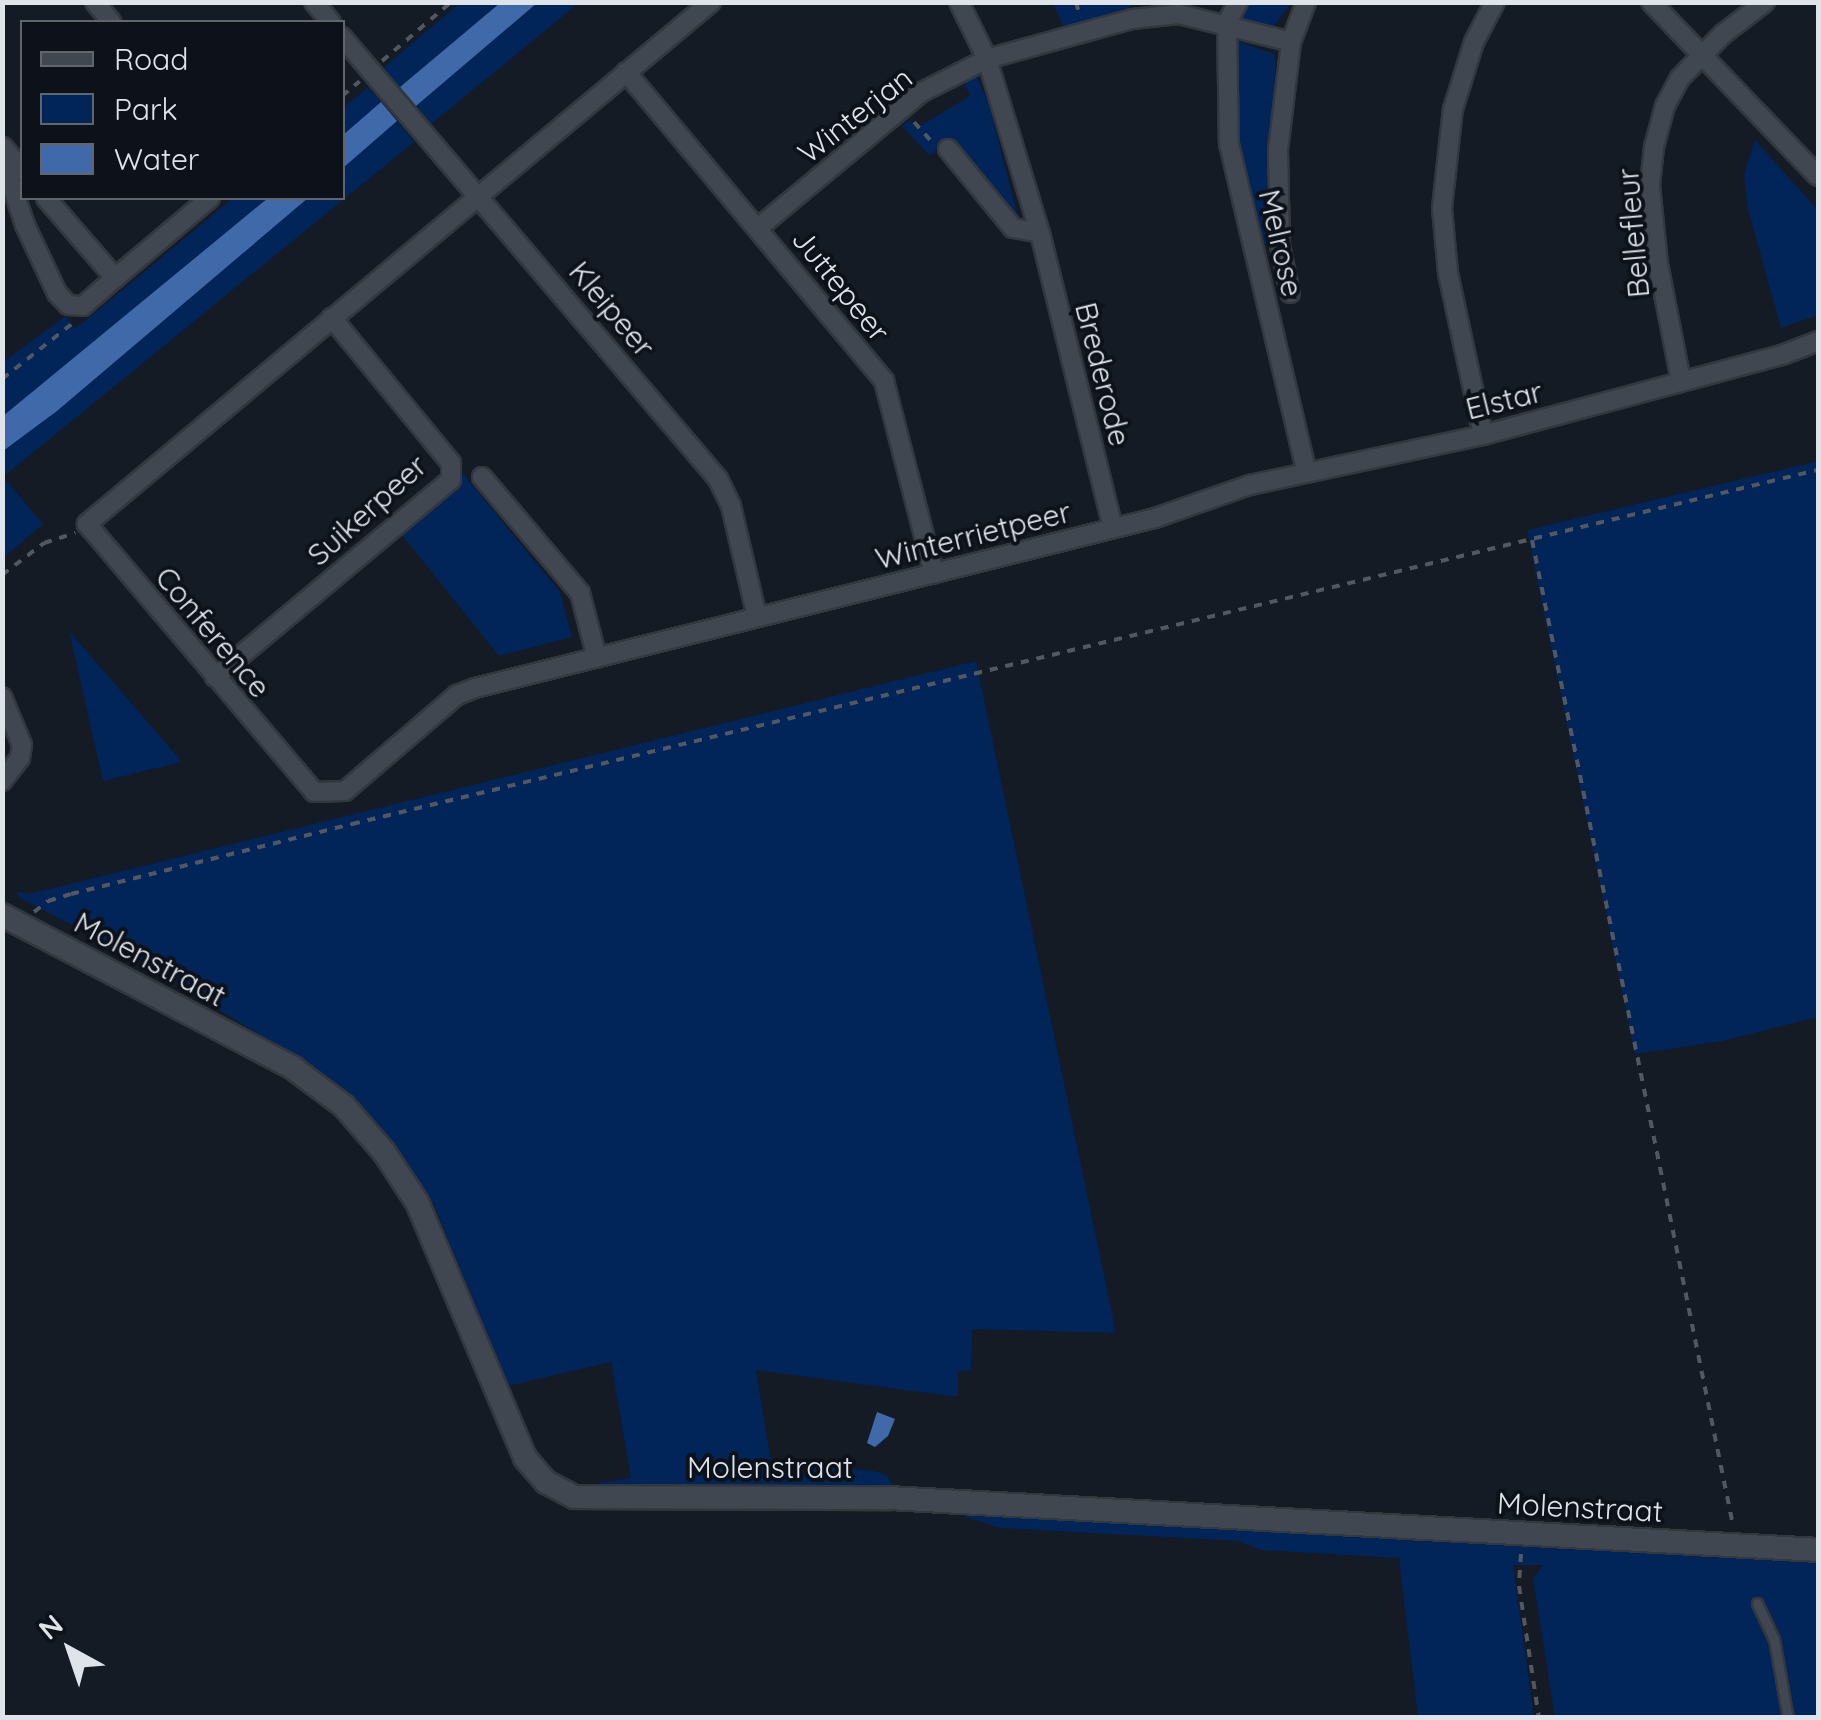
<!DOCTYPE html>
<style>
body{margin:0}
#map{position:relative;width:1821px;height:1720px;overflow:hidden;background:#151b24;font-family:Quicksand,sans-serif}
div>[style]{position:absolute}
.green>*{inset:0;background:#012459}
.water>*{inset:0;background:#4069a9}
.path>*{height:4px;margin-top:-2px;transform-origin:0;background:repeating-linear-gradient(90deg,#525760 0 8px,transparent 0 16px)}
.roads{filter:drop-shadow(2px 0 #33373e) drop-shadow(-2px 0 #33373e) drop-shadow(0 2px #33373e) drop-shadow(0 -2px #33373e)}
.lane>*{height:9px;margin:-4.5px;padding:0 4.5px;transform-origin:4.5px;border-radius:4.5px;background:#404751}
.street>*{height:18px;margin:-9px;padding:0 9px;transform-origin:9px;border-radius:9px;background:#404751}
.secondary>*{height:22px;margin:-11px;padding:0 11px;transform-origin:11px;border-radius:11px;background:#404751}
span{translate:-50% -50%;white-space:nowrap;text-align:center;line-height:1.15;-webkit-text-stroke:8px #0d121a;paint-order:stroke}
.street-label{font-size:30px;color:#dfe3ea}
.frame{position:absolute;inset:0;border:5px solid #dfe3ea;pointer-events:none}
.legend{position:absolute;left:20px;top:20px;width:325px;height:180px;box-sizing:border-box;background:#0d121a;border:2px solid #61666d;margin:0;padding:12px 18px;list-style:none;font-size:30px;color:#dfe3ea}
.legend li{display:flex;align-items:center;gap:20px;height:50px}
.legend b{width:50px;border:2px solid #61666d}
.north{position:absolute;left:20px;top:1600px;width:100px;height:100px;-webkit-text-stroke:8px #0d121a;paint-order:stroke;rotate:320deg;font-size:28px;font-weight:700;line-height:40px;text-align:center;color:#dfe3ea}
.north::after{content:'';display:block;margin:auto;width:35px;height:45px;background:#dfe3ea;clip-path:polygon(50% 0,100% 100%,50% 72%,0 100%)}
</style>
<div id="map">
<div class="green">
<i style="clip-path:polygon(460px 3px,500px 3px,400px 87px,383px 68px)"></i>
<i style="clip-path:polygon(537px 3px,579px 3px,431px 124px,416px 106px)"></i>
<i style="clip-path:polygon(1053px 3px,1132px 3px,1129px 8px,1064px 28px)"></i>
<i style="clip-path:polygon(1245px 3px,1291px 3px,1271px 30px,1240px 21px)"></i>
<i style="clip-path:polygon(1234px 40px,1274px 54px,1276px 65px,1266px 198px,1273px 240px,1261px 246px,1237px 149px)"></i>
<i style="clip-path:polygon(976px 75px,989px 104px,1019px 222px,945px 143px,930px 156px,902px 126px,909px 120px,917px 128px,970px 96px,963px 81px)"></i>
<i style="clip-path:polygon(368px 87px,381px 102px,343px 135px,343px 108px)"></i>
<i style="clip-path:polygon(397px 121px,414px 142px,3px 477px,43px 524px,3px 558px,2px 451px,57px 411px,308px 198px,342px 198px,343px 168px)"></i>
<i style="clip-path:polygon(1755px 140px,1818px 210px,1818px 315px,1781px 328px,1748px 209px,1744px 174px)"></i>
<i style="clip-path:polygon(233px 198px,268px 198px,3px 416px,3px 362px,66px 316px,74px 328px,84px 322px)"></i>
<i style="clip-path:polygon(1818px 461px,1818px 1017px,1723px 1041px,1635px 1054px,1527px 530px)"></i>
<i style="clip-path:polygon(461px 471px,560px 592px,572px 637px,499px 656px,398px 530px,458px 479px)"></i>
<i style="clip-path:polygon(69px 631px,182px 762px,103px 781px)"></i>
<i style="clip-path:polygon(976px 661px,1116px 1333px,972px 1329px,971px 1370px,958px 1371px,958px 1397px,756px 1370px,771px 1463px,874px 1471px,886px 1475px,895px 1488px,615px 1487px,597px 1483px,631px 1478px,611px 1362px,508px 1386px,434px 1205px,370px 1116px,331px 1079px,134px 957px,18px 897px,17px 892px,29px 894px)"></i>
<i style="clip-path:polygon(954px 1513px,1818px 1560px,1818px 1717px,1555px 1717px,1533px 1579px,1543px 1565px,1513px 1565px,1534px 1717px,1418px 1717px,1399px 1558px,1261px 1550px,1239px 1541px,1001px 1528px)"></i>
</div>
<div class="water">
<i style="clip-path:polygon(500px 3px,537px 3px,416px 106px,400px 87px)"></i>
<i style="clip-path:polygon(381px 102px,397px 121px,343px 168px,343px 135px)"></i>
<i style="clip-path:polygon(268px 198px,308px 198px,57px 411px,3px 451px,3px 416px)"></i>
<i style="clip-path:polygon(877px 1412px,895px 1419px,888px 1436px,875px 1447px,867px 1443px)"></i>
</div>
<div class="path">
<i style="left:1076px;top:2px;width:16px;rotate:75deg"></i>
<i style="left:382px;top:61px;width:91px;rotate:-40.5deg"></i>
<i style="left:342px;top:96px;width:23px;rotate:-40deg"></i>
<i style="left:914px;top:122px;width:25px;rotate:48deg"></i>
<i style="left:2px;top:379px;width:90px;rotate:-38.3deg"></i>
<i style="left:1532px;top:540px;width:1005px;rotate:78.47deg"></i>
<i style="left:2px;top:575px;width:53px;rotate:-37.3deg"></i>
<i style="left:44px;top:543px;width:33px;rotate:-18deg"></i>
<i style="left:34px;top:912px;width:18px;rotate:-38deg"></i>
<i style="left:48px;top:901px;width:24px;rotate:-17deg"></i>
<i style="left:71px;top:894px;width:290px;rotate:-14deg"></i>
<i style="left:352px;top:824px;width:1508px;rotate:-13.58deg"></i>
<i style="left:1521px;top:1554px;width:32px;rotate:94deg"></i>
<i style="left:1519px;top:1586px;width:134px;rotate:81.4deg"></i>
</div>
<div class="roads">
<div class="lane">
<i style="left:1757px;top:1603px;width:40px;rotate:65deg"></i>
<i style="left:1774px;top:1639px;width:80px;rotate:80deg"></i>
</div>
<div class="street">
<i style="left:95px;top:2px;width:26px;rotate:51deg"></i>
<i style="left:314px;top:2px;width:26px;rotate:50deg"></i>
<i style="left:711px;top:2px;width:814px;rotate:140.09deg"></i>
<i style="left:87px;top:524px;width:351px;rotate:49.7deg"></i>
<i style="left:314px;top:792px;width:31px;rotate:-2deg"></i>
<i style="left:345px;top:791px;width:148px;rotate:-40.6deg"></i>
<i style="left:457px;top:695px;width:19px;rotate:-21deg"></i>
<i style="left:475px;top:688px;width:701px;rotate:-14.04deg"></i>
<i style="left:1155px;top:518px;width:101px;rotate:-19.2deg"></i>
<i style="left:1250px;top:485px;width:238px;rotate:-12.1deg"></i>
<i style="left:1483px;top:435px;width:310px;rotate:-15deg"></i>
<i style="left:1782px;top:355px;width:39px;rotate:-21deg"></i>
<i style="left:959px;top:2px;width:64px;rotate:63.8deg"></i>
<i style="left:987px;top:59px;width:182px;rotate:73.1deg"></i>
<i style="left:1040px;top:233px;width:303px;rotate:76.1deg"></i>
<i style="left:1238px;top:2px;width:24px;rotate:118deg"></i>
<i style="left:1227px;top:23px;width:121px;rotate:89.1deg"></i>
<i style="left:1229px;top:144px;width:338px;rotate:76.7deg"></i>
<i style="left:1651px;top:2px;width:241px;rotate:46.2deg"></i>
<i style="left:342px;top:37px;width:580px;rotate:49.61deg"></i>
<i style="left:718px;top:479px;width:30px;rotate:64deg"></i>
<i style="left:731px;top:506px;width:114px;rotate:76.8deg"></i>
<i style="left:626px;top:72px;width:403px;rotate:50.1deg"></i>
<i style="left:884px;top:381px;width:199px;rotate:75.5deg"></i>
<i style="left:3px;top:147px;width:30px;rotate:50deg"></i>
<i style="left:948px;top:149px;width:102px;rotate:50.6deg"></i>
<i style="left:1013px;top:228px;width:27px;rotate:10deg"></i>
<i style="left:2px;top:156px;width:73px;rotate:71.6deg"></i>
<i style="left:25px;top:225px;width:75px;rotate:64.8deg"></i>
<i style="left:57px;top:293px;width:16px;rotate:47deg"></i>
<i style="left:68px;top:305px;width:15px;rotate:4deg"></i>
<i style="left:83px;top:306px;width:43px;rotate:-41.2deg"></i>
<i style="left:46px;top:198px;width:106px;rotate:49.2deg"></i>
<i style="left:115px;top:278px;width:124px;rotate:-40.1deg"></i>
<i style="left:758px;top:228px;width:213px;rotate:-39.7deg"></i>
<i style="left:922px;top:92px;width:73px;rotate:-26.9deg"></i>
<i style="left:987px;top:59px;width:150px;rotate:-15.4deg"></i>
<i style="left:1132px;top:19px;width:47px;rotate:-6.1deg"></i>
<i style="left:1179px;top:14px;width:115px;rotate:14deg"></i>
<i style="left:1290px;top:293px;width:49px;rotate:-101.8deg"></i>
<i style="left:1280px;top:245px;width:95px;rotate:-91.2deg"></i>
<i style="left:1278px;top:150px;width:109px;rotate:-83.1deg"></i>
<i style="left:1291px;top:42px;width:43px;rotate:-69.4deg"></i>
<i style="left:1681px;top:381px;width:119px;rotate:-101.1deg"></i>
<i style="left:1658px;top:264px;width:79px;rotate:-95.8deg"></i>
<i style="left:1650px;top:185px;width:38px;rotate:-84deg"></i>
<i style="left:1654px;top:147px;width:42px;rotate:-75deg"></i>
<i style="left:1665px;top:106px;width:32px;rotate:-62deg"></i>
<i style="left:1680px;top:78px;width:62px;rotate:-45.7deg"></i>
<i style="left:1723px;top:34px;width:53px;rotate:-37.3deg"></i>
<i style="left:1483px;top:435px;width:166px;rotate:-102.2deg"></i>
<i style="left:1448px;top:273px;width:65px;rotate:-95.3deg"></i>
<i style="left:1442px;top:208px;width:100px;rotate:-83.7deg"></i>
<i style="left:1453px;top:109px;width:70px;rotate:-72.6deg"></i>
<i style="left:1474px;top:42px;width:45px;rotate:-62.3deg"></i>
<i style="left:482px;top:477px;width:152px;rotate:49.8deg"></i>
<i style="left:580px;top:593px;width:67px;rotate:75.3deg"></i>
<i style="left:215px;top:677px;width:307px;rotate:-39.9deg"></i>
<i style="left:451px;top:480px;width:17px;rotate:-90deg"></i>
<i style="left:451px;top:463px;width:188px;rotate:-129.4deg"></i>
<i style="left:2px;top:697px;width:52px;rotate:67.4deg"></i>
<i style="left:22px;top:745px;width:13px;rotate:99deg"></i>
<i style="left:20px;top:758px;width:29px;rotate:128deg"></i>
</div>
<div class="secondary">
<i style="left:2px;top:915px;width:329px;rotate:27.7deg"></i>
<i style="left:293px;top:1068px;width:64px;rotate:36.7deg"></i>
<i style="left:344px;top:1106px;width:61px;rotate:49deg"></i>
<i style="left:384px;top:1152px;width:60px;rotate:56.6deg"></i>
<i style="left:417px;top:1202px;width:278px;rotate:67.1deg"></i>
<i style="left:525px;top:1458px;width:32px;rotate:49deg"></i>
<i style="left:546px;top:1482px;width:32px;rotate:28deg"></i>
<i style="left:574px;top:1497px;width:315px;rotate:0.2deg"></i>
<i style="left:889px;top:1498px;width:930px;rotate:3.2deg"></i>
</div>
</div>
<div class="street-label">
<span style="left:855px;top:115px;rotate:-38deg">Winterjan</span>
<span style="left:1633px;top:233px;rotate:-95deg">Bellefleur</span>
<span style="left:1281px;top:243px;rotate:77deg">Melrose</span>
<span style="left:841px;top:285px;rotate:51deg">Juttepeer</span>
<span style="left:612px;top:309px;rotate:50deg">Kleipeer</span>
<span style="left:1103px;top:374px;rotate:76deg">Brederode</span>
<span style="left:1504px;top:400px;rotate:-14deg">Elstar</span>
<span style="left:367px;top:510px;rotate:-42deg">Suikerpeer</span>
<span style="left:973px;top:535px;rotate:-14deg">Winterrietpeer</span>
<span style="left:213px;top:632px;rotate:50deg">Conference</span>
<span style="left:150px;top:959px;rotate:28deg">Molenstraat</span>
<span style="left:770px;top:1467px">Molenstraat</span>
<span style="left:1580px;top:1507px;rotate:3deg">Molenstraat</span>
</div>
<div class="frame"></div>
<ul class="legend">
<li><b style="height:12px;background:#404751"></b>Road</li>
<li><b style="height:28px;background:#012459"></b>Park</li>
<li><b style="height:28px;background:#4069a9"></b>Water</li>
</ul>
<div class="north">N</div>
</div>
